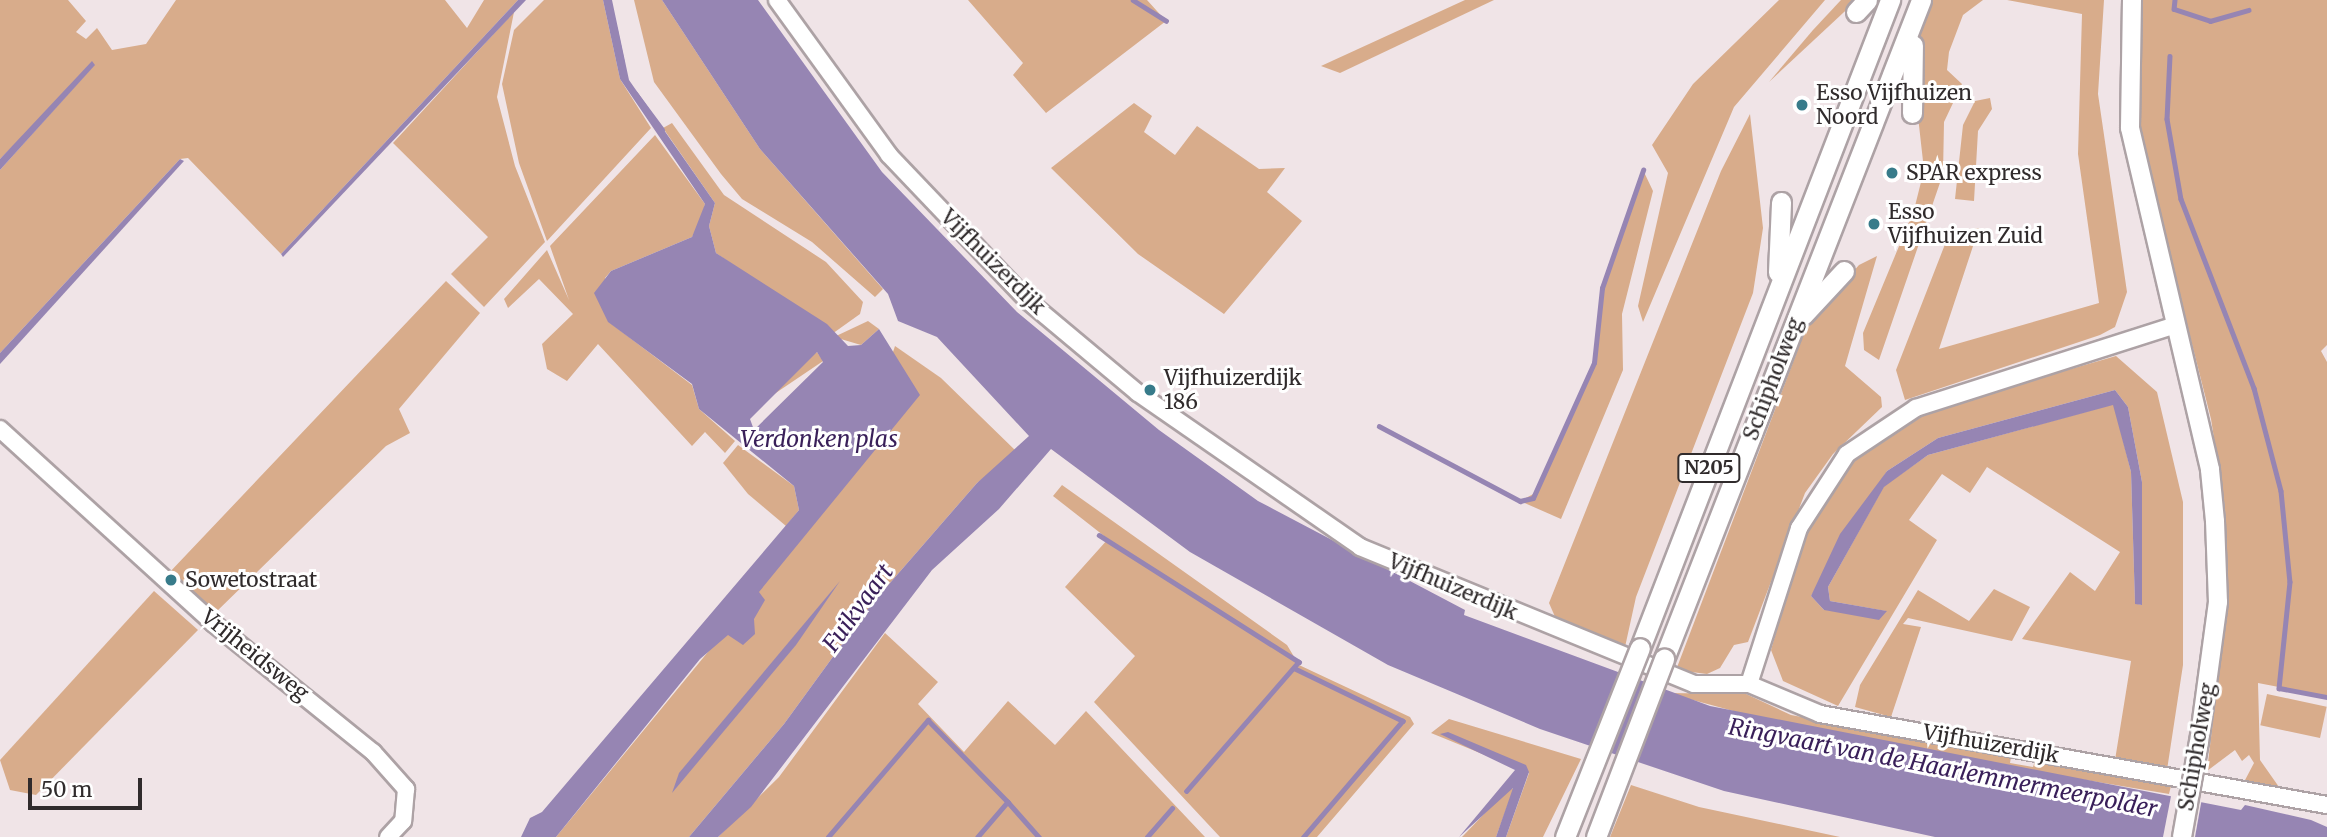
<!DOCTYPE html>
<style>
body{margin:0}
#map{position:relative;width:2327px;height:837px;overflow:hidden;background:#f0e4e7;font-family:Merriweather,serif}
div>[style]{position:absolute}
.green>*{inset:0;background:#d8ac8b;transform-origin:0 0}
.water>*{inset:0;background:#9685b3}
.pier>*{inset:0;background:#f0e4e7}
.stream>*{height:4.5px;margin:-2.25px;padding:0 2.25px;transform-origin:2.25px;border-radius:2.25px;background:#9685b3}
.roads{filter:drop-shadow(2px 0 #ada2a5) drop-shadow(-2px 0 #ada2a5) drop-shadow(0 2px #ada2a5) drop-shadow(0 -2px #ada2a5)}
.tertiary>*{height:16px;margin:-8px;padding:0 8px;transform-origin:8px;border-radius:8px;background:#fff}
.secondary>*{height:18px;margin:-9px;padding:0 9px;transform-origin:9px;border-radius:9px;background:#fff}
.trunk>*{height:19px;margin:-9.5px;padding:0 9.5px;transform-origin:9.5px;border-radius:9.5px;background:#fff}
.bridges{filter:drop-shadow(2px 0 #ada2a5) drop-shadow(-2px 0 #ada2a5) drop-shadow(0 2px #ada2a5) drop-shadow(0 -2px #ada2a5)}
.secondary-bridge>*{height:18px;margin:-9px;padding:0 9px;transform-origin:9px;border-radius:9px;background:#fff}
.trunk-bridge>*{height:19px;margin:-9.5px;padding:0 9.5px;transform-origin:9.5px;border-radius:9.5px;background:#fff}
.dots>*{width:19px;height:19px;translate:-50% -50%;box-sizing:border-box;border:4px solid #fff;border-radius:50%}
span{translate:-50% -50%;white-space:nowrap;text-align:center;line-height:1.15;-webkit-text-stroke:6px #fff;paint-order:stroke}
.shield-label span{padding:2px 5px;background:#fff;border:2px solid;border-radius:5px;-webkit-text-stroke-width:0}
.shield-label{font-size:19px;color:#302b2c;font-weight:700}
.poi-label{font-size:21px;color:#302b2c}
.left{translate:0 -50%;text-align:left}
.street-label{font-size:21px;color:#302b2c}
.water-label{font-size:23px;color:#391f59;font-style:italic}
.scale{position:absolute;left:28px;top:778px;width:114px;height:32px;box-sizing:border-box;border:4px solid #302b2c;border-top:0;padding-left:9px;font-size:21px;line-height:24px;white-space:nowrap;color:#302b2c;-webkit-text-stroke:5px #fff;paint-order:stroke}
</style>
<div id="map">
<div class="green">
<i style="clip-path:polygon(0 0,68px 0,86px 21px,76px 32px,86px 39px,97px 28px,112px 50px,146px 44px,176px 0,445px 0,467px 28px,484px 0,518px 0,281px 254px,188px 158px,180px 159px,0 353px,0 170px,95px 64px,0 159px)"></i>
<i style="clip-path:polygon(544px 0,603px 0,620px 79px,651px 128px,547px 241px,519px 163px,502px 84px,514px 30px)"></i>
<i style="clip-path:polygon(634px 0,662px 0,760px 149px,883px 289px,875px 297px,812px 242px,742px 199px,721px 174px,654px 82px)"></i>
<i style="clip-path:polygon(968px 0,1147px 0,1166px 21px,1046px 113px,1013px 75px,1023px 63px)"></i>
<i style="clip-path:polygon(1465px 0,1494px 0,1340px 73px,1321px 66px)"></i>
<i style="clip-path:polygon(1779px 0,1825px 0,1734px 107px,1643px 322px,1638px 306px,1668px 173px,1652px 145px,1693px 84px)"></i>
<i style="clip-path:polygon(1841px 0,1857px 0,1769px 82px,1813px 30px)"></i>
<i style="clip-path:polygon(1932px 0,1983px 0,1963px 15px,1949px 52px,1947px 70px,1962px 84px,1944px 122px,1943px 174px,1879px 360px,1864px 350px,1863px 333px,1914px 210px,1924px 170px,1911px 54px)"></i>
<i style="clip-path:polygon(2007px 0,2104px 0,2098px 94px,2127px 292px,2115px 327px,2100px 335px,1905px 400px,1896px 370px,1949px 234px,1979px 228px,1939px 349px,2099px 303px,2078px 154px,2082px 14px)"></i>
<i style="clip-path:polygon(2138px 0,2327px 0,2327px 345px,2321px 351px,2327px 362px,2327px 696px,2258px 683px,2260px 760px,2279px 787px,2244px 782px,2254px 763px,2249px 755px,2242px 761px,2235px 750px,2207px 771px,2227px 604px,2225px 508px,2211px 419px,2134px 115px)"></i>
<i style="clip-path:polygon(514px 12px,497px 97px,515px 166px,545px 242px,484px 307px,451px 274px,488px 237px,393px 143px)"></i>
<i style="clip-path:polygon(1990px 98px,1992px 109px,1978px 131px,1974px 201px,1955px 199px,1963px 125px,1975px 101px)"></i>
<i style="clip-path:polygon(1134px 103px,1152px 116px,1144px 132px,1175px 155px,1197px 126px,1259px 169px,1285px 168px,1267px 192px,1302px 221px,1224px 314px,1138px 254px,1051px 168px)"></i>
<i style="clip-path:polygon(1750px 114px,1763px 228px,1753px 293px,1636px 597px,1625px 647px,1556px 619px,1549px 603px,1721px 171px)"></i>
<i style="clip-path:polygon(672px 123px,724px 195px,826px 262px,863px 302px,860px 314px,832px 334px,716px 253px,709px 226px,715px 203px,663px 128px)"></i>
<i style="clip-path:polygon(655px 135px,705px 204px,701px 221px,692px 237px,611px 271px,605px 278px,609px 322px,692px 385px,699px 409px,735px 441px,725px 453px,705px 432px,692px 446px,598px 344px,567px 381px,547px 369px,542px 344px,573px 314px,539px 279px,508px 308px,504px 299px,547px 250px,569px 300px,550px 246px)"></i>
<i style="clip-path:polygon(1643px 170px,1653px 191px,1622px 314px,1623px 370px,1561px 519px,1520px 501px,1537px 492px,1594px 363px,1602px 288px)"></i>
<i style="clip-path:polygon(1877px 256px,1845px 366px,1881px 397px,1882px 407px,1833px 454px,1805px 493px,1748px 642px,1734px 645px,1720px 668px,1707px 674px,1676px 670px,1808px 323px,1859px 265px)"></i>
<i style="clip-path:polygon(446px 281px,480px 313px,399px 409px,410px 433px,386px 446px,213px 615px,168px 574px)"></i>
<i style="clip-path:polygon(868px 321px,879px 329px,861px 345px,834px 337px)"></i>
<i style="clip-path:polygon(895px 346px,941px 378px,1017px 452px,977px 483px,870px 606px,784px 724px,689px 837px,556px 837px,919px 395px,891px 358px)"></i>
<i style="left:817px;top:352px;width:11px;height:95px;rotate:56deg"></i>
<i style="clip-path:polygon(evenodd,2116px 356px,2157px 392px,2183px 502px,2183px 665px,2167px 770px,2115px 760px,2131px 661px,2022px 639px,2070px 572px,2095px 591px,2120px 552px,1987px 467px,1970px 493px,1942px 474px,1909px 520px,1937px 540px,1838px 706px,1783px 681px,1771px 650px,1799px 552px,1818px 507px,1859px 451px,1915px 414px,2116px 356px,2115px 390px,2128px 407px,2142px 482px,2141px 605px,2135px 603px,2131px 472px,2114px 404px,1928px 455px,1884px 486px,1828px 587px,1830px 601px,1886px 611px,1824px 610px,1811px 596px,1887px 471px,1938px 438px,2115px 390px)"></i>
<i style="clip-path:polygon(738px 445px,794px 486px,799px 510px,786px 526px,748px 494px,723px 463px)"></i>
<i style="clip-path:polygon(1062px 485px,1287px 645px,1299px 665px,1410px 717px,1414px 724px,1317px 837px,1220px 837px,1094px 702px,1135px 656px,1065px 587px,1108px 539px,1053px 496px)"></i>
<i style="clip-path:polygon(1994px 589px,2030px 607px,2012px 641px,1908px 618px,1903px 624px,1921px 627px,1891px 717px,1855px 707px,1860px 685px,1918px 590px,1969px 621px)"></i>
<i style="clip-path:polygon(154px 591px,198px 630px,36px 795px,10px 790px,0 760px)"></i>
<i style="clip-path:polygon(885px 633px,938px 682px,918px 704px,964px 752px,1008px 701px,1055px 745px,1086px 711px,1205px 837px,718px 837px,779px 777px)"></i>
<i style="clip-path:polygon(1667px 693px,1746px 694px,1791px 715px,2011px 757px,2010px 763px,2033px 767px,2035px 761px,2171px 786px,2169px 794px,2008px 767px,1774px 722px)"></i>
<i style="left:2267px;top:694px;width:61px;height:32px;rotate:12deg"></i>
<i style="clip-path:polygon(1449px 719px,1581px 759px,1543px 837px,1506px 837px,1529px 773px,1431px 733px)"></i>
<i style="clip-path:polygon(1631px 785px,1699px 807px,1840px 837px,1610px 837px)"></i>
<i style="clip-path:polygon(1514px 788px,1496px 837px,1462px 837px,1506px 791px)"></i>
</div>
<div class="water">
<i style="clip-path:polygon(518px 0,526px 0,283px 257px,281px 254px)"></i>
<i style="clip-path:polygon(evenodd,603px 0,612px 0,629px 80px,715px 203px,709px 226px,716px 253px,827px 324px,848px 346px,861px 345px,879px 329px,920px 395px,759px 592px,765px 600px,754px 619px,755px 634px,743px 645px,728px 635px,700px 659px,556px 837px,521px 837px,530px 818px,542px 812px,799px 510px,794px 486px,699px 409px,692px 384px,608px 322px,594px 293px,611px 271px,692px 237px,705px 204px,620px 79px,603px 0,817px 352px,823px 362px,754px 430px,750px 419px,817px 352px)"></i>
<i style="clip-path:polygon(662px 0,758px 0,882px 172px,1017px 312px,1159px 430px,1258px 501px,1465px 610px,1464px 615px,1710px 706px,2241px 810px,2245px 805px,2311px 820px,2327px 827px,2327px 837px,1935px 837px,1724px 791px,1540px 729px,1388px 665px,1190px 552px,1051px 449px,999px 509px,932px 570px,751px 807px,718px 837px,689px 837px,784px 724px,870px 606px,977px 483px,1029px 436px,937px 337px,898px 321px,888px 294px,760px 149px)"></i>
<i style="clip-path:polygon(92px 61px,95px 65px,0 170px,0 159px)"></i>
<i style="clip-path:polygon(180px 159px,184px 161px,0 364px,0 353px)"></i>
<i style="clip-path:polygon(2115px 390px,2128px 407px,2142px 482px,2142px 605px,2135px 604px,2131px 472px,2113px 405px,1928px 455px,1884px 487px,1828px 587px,1830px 601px,1887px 611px,1879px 620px,1824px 610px,1811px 596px,1840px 534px,1887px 471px,1938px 438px)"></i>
<i style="clip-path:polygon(840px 581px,796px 645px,672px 793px,679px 773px)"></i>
<i style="clip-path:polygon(1448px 732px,1526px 765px,1529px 772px,1506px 837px,1496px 837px,1513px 788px,1459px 837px,1515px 770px,1440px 734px)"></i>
</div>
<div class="pier">
<i style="clip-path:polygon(2172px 791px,2202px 798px,2195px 837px,2163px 837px)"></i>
</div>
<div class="stream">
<i style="left:1133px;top:0;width:39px;rotate:32deg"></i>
<i style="left:2175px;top:0;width:9px;rotate:96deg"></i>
<i style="left:2174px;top:9px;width:38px;rotate:18deg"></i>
<i style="left:2210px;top:21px;width:40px;rotate:-16deg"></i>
<i style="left:615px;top:28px;width:34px;rotate:78deg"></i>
<i style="left:2170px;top:56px;width:63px;rotate:92.7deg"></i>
<i style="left:2167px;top:119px;width:81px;rotate:80.1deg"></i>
<i style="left:2181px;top:199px;width:203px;rotate:68.9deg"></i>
<i style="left:2254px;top:388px;width:106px;rotate:75.3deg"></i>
<i style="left:2281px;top:491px;width:91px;rotate:84.4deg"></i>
<i style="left:2290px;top:582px;width:107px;rotate:95.9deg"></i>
<i style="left:2279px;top:688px;width:49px;rotate:10.6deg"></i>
<i style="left:636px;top:94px;width:44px;rotate:53.4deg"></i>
<i style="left:1379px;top:426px;width:160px;rotate:28deg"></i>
<i style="left:1520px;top:501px;width:13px;rotate:-13deg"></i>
<i style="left:1533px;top:498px;width:148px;rotate:-65.7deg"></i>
<i style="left:1594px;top:363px;width:75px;rotate:-83.9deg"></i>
<i style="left:1602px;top:288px;width:125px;rotate:-70.8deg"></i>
<i style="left:1099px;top:535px;width:237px;rotate:32.4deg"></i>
<i style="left:1299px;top:662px;width:171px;rotate:131deg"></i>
<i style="left:1294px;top:668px;width:121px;rotate:25.9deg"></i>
<i style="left:1403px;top:721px;width:153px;rotate:130.5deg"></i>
<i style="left:1008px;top:802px;width:47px;rotate:48.5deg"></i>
<i style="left:828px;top:837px;width:154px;rotate:-49.5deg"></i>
<i style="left:928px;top:720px;width:115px;rotate:45.7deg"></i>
<i style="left:1008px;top:802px;width:46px;rotate:130.6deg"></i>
<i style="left:1147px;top:837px;width:38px;rotate:-49deg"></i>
</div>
<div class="roads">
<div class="tertiary">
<i style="left:777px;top:0;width:191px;rotate:54.1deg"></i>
<i style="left:889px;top:155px;width:202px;rotate:46.4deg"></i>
<i style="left:1028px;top:301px;width:143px;rotate:39.9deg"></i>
<i style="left:1138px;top:393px;width:270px;rotate:34.7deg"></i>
<i style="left:1360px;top:547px;width:361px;rotate:22.3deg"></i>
<i style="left:1694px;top:684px;width:55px"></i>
<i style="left:1749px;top:684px;width:77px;rotate:22.9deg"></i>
<i style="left:1820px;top:714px;width:515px;rotate:10.18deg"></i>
<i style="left:0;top:429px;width:288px;rotate:42.3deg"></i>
<i style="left:213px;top:623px;width:206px;rotate:38.9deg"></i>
<i style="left:373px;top:752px;width:50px;rotate:48.3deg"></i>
<i style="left:406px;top:789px;width:32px;rotate:95deg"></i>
<i style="left:403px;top:821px;width:22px;rotate:133deg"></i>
<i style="left:1749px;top:684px;width:164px;rotate:-72.2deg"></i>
<i style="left:1799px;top:528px;width:88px;rotate:-57deg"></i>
<i style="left:1847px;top:454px;width:83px;rotate:-33.7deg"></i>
<i style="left:1916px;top:408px;width:270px;rotate:-17.7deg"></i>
</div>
<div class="secondary">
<i style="left:2132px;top:0;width:128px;rotate:90.9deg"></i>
<i style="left:2130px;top:128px;width:351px;rotate:76.8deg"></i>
<i style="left:2210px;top:470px;width:51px;rotate:84.4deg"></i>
<i style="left:2215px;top:521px;width:81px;rotate:87.9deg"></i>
<i style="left:2218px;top:602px;width:141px;rotate:97.7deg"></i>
</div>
<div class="trunk">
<i style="left:1856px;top:12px;width:16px;rotate:-47deg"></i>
<i style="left:1912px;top:113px;width:68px;rotate:-89.2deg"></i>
<i style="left:1778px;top:272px;width:70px;rotate:-87.5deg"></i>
<i style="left:1803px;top:315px;width:60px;rotate:-47deg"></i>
<i style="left:1640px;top:648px;width:695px;rotate:-68.9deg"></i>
<i style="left:1664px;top:659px;width:707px;rotate:-68.69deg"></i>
</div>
</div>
<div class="bridges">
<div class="secondary-bridge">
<i style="left:2182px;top:837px;width:97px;rotate:-79.9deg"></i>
</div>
<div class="trunk-bridge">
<i style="left:1565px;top:837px;width:203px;rotate:-68.4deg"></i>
<i style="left:1596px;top:837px;width:191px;rotate:-69.1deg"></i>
</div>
</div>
<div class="dots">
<i style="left:1802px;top:105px;background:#377b8a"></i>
<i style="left:1892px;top:173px;background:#377b8a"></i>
<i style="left:1874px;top:224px;background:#377b8a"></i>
<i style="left:1150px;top:390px;background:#377b8a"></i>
<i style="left:171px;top:580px;background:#377b8a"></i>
</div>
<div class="shield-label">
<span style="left:1709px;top:468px">N205</span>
</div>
<div class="poi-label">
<span class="left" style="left:1816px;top:105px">Esso Vijfhuizen<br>Noord</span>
<span class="left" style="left:1906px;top:173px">SPAR express</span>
<span class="left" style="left:1888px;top:224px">Esso<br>Vijfhuizen Zuid</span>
<span class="left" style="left:1164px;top:390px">Vijfhuizerdijk<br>186</span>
<span class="left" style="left:185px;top:580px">Sowetostraat</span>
</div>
<div class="street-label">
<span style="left:993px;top:262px;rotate:45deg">Vijfhuizerdijk</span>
<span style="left:1773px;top:379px;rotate:-69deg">Schipholweg</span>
<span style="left:1453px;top:587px;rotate:23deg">Vijfhuizerdijk</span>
<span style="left:255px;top:655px;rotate:39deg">Vrijheidsweg</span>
<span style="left:1991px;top:744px;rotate:10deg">Vijfhuizerdijk</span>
<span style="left:2197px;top:747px;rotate:-80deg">Schipholweg</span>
</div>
<div class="water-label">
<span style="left:819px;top:439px">Verdonken plas</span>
<span style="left:858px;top:608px;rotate:-54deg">Fuikvaart</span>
<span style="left:1943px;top:768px;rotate:11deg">Ringvaart van de Haarlemmermeerpolder</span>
</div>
<div class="scale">50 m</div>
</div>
